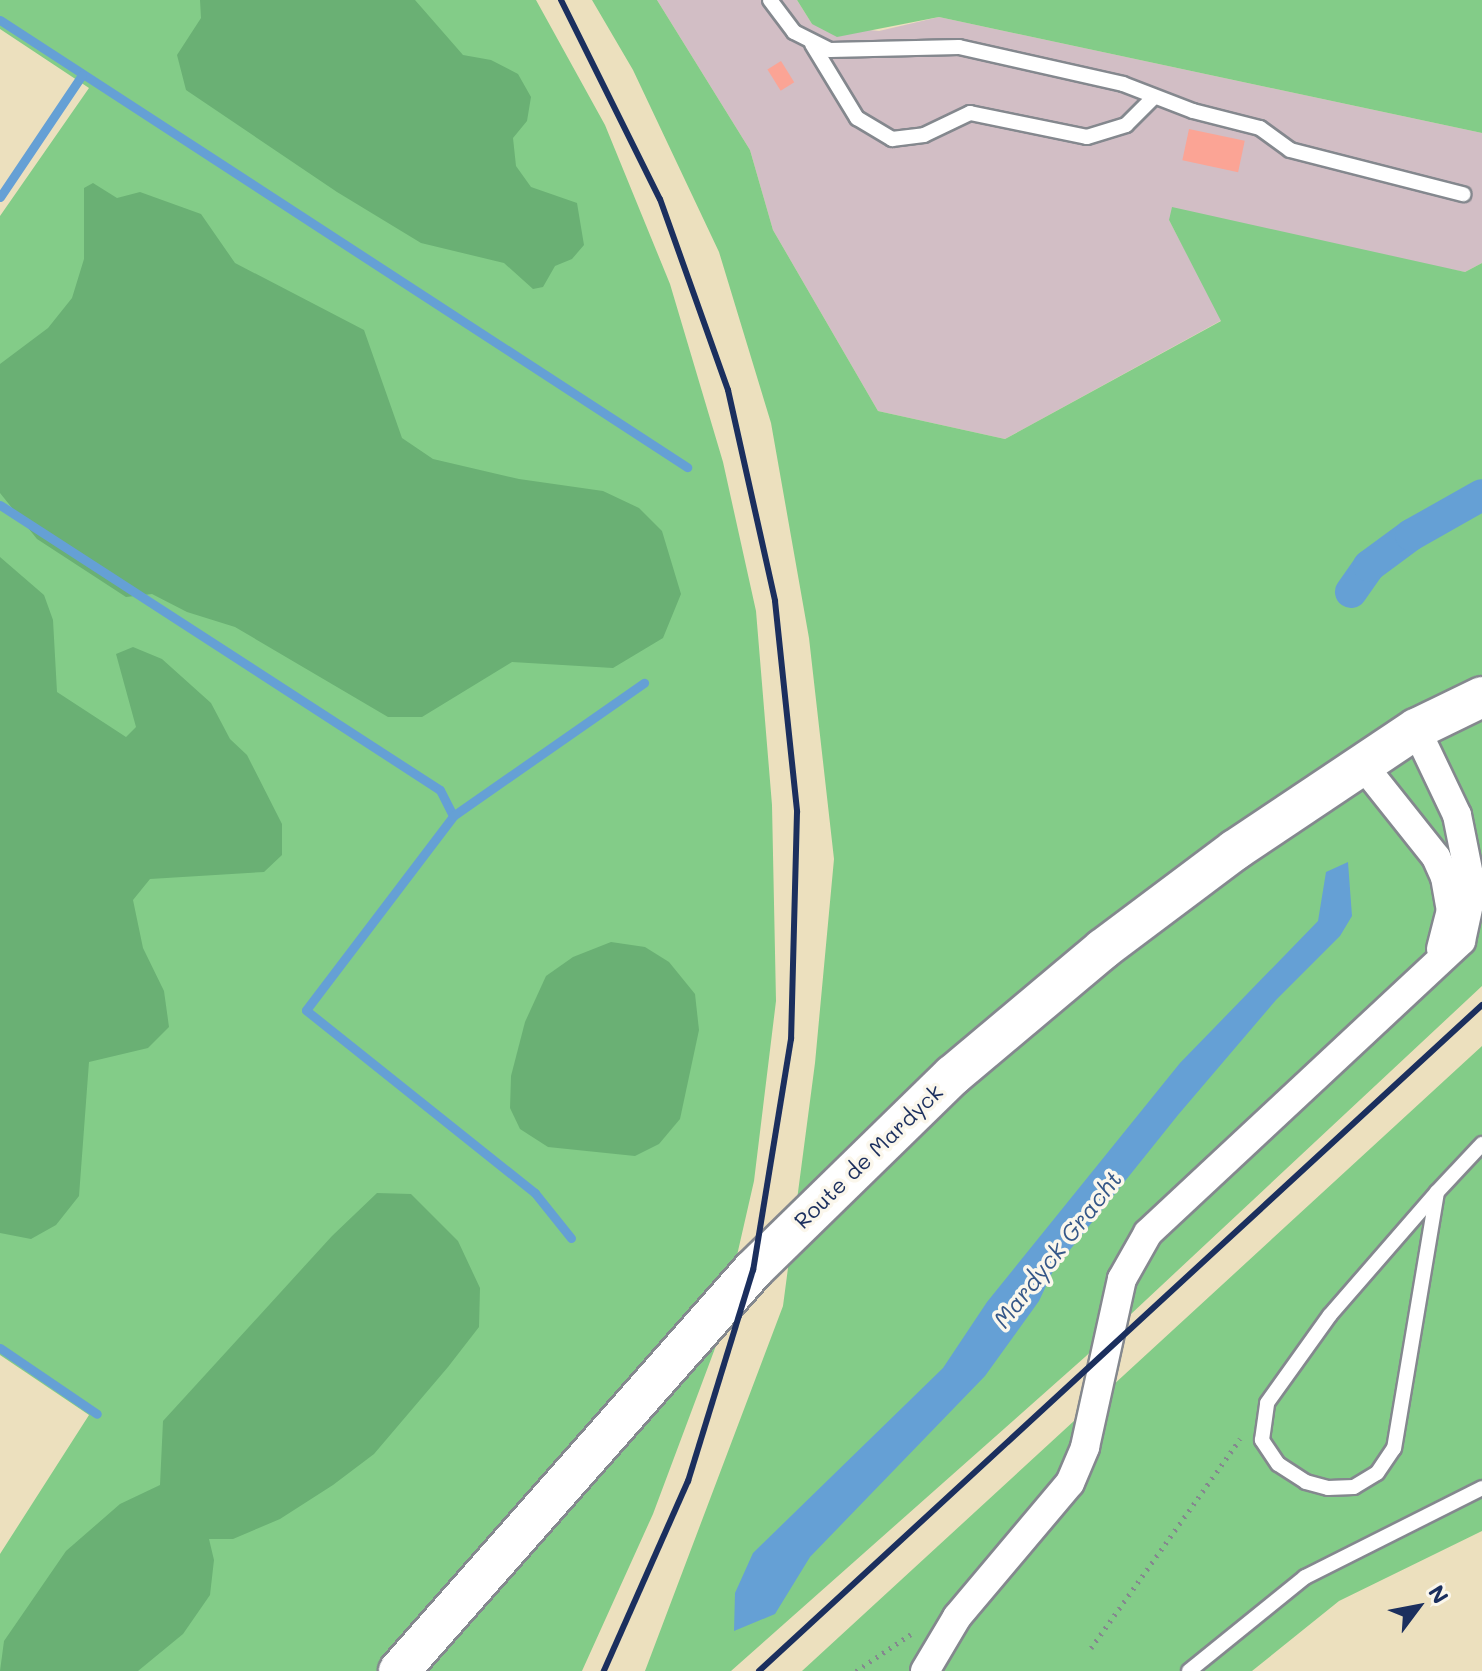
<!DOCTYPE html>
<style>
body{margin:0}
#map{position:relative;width:1482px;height:1671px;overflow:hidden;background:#ece0be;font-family:Mali,sans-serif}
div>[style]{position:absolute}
.industrial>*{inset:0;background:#d2bec5}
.green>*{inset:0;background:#83cc88}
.forest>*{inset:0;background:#6ab074}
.water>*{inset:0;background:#65a0d5}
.stream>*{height:9px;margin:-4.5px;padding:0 4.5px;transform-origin:4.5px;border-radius:4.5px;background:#65a0d5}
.canal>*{height:32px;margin:-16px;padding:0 16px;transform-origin:16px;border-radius:16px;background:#65a0d5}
.building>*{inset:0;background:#fba495;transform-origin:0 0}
.path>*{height:5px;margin-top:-2.5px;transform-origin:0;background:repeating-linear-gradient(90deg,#84888e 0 2px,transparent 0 8px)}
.roads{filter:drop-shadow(2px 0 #84888e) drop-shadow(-2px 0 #84888e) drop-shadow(0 2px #84888e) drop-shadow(0 -2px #84888e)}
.service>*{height:14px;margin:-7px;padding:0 7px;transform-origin:7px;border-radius:7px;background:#fff}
.minor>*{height:28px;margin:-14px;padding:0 14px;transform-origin:14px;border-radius:14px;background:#fff}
.secondary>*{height:40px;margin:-20px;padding:0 20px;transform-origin:20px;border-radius:20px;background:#fff}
.rail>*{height:6px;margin:-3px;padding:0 3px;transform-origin:3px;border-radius:3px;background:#1b2f5e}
span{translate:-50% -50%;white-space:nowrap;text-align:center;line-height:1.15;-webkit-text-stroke:7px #fbf7ec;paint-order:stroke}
.street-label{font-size:22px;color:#1b2f5e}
.water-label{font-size:24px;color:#355788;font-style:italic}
.north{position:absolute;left:1378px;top:1567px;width:80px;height:80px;-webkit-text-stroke:6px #fbf7ec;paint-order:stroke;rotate:58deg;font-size:22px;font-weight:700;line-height:32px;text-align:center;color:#1b2f5e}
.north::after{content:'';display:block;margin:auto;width:28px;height:36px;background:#1b2f5e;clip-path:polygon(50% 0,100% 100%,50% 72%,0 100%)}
</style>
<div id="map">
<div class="industrial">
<i style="clip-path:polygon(657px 0,797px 0,812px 24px,879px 31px,939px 17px,1482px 133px,1482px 263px,1465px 272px,1169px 220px,1222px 320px,1005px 439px,878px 411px,773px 230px,750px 150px)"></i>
</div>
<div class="green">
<i style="clip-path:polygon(0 0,536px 0,605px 125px,670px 284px,723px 462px,756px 611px,772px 805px,776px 1001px,754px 1181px,717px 1343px,653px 1514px,582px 1671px,0 1671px,0 1554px,89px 1415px,0 1355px,0 216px,89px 88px,0 29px)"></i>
<i style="clip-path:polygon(592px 0,657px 0,750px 150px,773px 230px,878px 411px,1005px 439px,1221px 321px,1169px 220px,1172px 207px,1465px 272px,1482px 263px,1482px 986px,1085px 1357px,731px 1671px,645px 1671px,783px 1306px,815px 1063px,834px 859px,809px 638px,771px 423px,719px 252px,633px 70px)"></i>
<i style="clip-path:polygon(797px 0,1482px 0,1482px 133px,939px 17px,837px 37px,812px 24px)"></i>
<i style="clip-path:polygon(1482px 1046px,1482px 1531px,1339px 1601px,1252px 1671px,802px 1671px)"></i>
</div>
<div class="forest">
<i style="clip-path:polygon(200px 0,415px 0,463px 55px,491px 60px,518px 74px,531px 97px,527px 121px,513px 138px,516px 166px,531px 187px,577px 203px,584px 245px,572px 259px,555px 266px,543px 287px,533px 289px,504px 263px,421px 243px,337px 192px,186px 90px,177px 55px,201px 18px)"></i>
<i style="clip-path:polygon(93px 183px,117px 198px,140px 192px,201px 214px,235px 263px,364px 330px,402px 438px,433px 459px,519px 479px,603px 491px,639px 508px,662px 531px,681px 594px,663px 638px,613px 668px,512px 662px,422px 717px,388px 717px,235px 627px,187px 612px,152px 594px,126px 597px,37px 539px,0 493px,0 364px,48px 328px,72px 298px,84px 259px,84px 188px)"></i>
<i style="clip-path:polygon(0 557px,44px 595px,53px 620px,57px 692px,126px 737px,136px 727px,116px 654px,133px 647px,162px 659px,211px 703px,230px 739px,247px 755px,282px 824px,282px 855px,264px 872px,150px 879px,133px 900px,143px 948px,164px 991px,169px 1027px,148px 1048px,89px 1062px,79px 1196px,56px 1225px,31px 1239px,0 1233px)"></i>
<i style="clip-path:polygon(611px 942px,645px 947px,669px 962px,695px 994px,699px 1030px,680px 1119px,659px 1144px,635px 1156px,548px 1147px,520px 1129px,510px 1108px,511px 1076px,525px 1022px,546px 976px,573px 957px)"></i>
<i style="clip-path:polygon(377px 1193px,411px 1194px,458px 1241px,480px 1288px,479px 1327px,448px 1367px,374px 1454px,333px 1485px,280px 1519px,233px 1539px,209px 1539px,214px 1560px,210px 1595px,183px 1634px,138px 1671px,0 1671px,4px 1641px,66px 1551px,120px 1504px,160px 1485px,163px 1421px,332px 1236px)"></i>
</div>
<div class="water">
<i style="clip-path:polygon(1348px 862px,1352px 916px,1340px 936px,1276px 1000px,1178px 1115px,1053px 1271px,1039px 1301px,985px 1376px,810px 1557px,775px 1614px,734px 1631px,735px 1593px,753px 1553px,943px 1368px,987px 1302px,1180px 1063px,1318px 921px,1326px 872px)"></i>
</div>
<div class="stream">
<i style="left:0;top:20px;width:820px;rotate:33.05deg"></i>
<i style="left:0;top:197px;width:147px;rotate:-56.1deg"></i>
<i style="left:0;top:505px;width:524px;rotate:32.93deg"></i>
<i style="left:440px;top:790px;width:29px;rotate:63deg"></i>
<i style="left:571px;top:1238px;width:58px;rotate:-128.7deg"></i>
<i style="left:535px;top:1193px;width:293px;rotate:-141.4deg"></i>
<i style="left:306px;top:1010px;width:243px;rotate:-52.8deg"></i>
<i style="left:453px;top:816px;width:233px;rotate:-34.9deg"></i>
<i style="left:0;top:1348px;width:117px;rotate:34.2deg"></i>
</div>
<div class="canal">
<i style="left:1351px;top:592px;width:32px;rotate:-55deg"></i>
<i style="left:1369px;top:566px;width:52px;rotate:-36.4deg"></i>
<i style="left:1411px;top:535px;width:81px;rotate:-29.4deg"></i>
</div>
<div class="building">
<i style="left:781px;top:61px;width:25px;height:16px;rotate:58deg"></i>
<i style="left:1189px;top:129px;width:57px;height:32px;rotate:12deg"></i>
</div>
<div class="path">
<i style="left:1091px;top:1648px;width:257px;rotate:-54.5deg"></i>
<i style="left:856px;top:1671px;width:66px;rotate:-33.9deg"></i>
</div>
<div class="roads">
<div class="service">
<i style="left:770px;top:0;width:40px;rotate:53deg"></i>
<i style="left:794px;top:32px;width:40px;rotate:26.6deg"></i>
<i style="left:830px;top:50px;width:129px;rotate:-1.3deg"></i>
<i style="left:959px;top:47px;width:168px;rotate:12.7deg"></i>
<i style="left:1123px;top:84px;width:75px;rotate:21.1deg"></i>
<i style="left:1193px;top:111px;width:69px;rotate:14.2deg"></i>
<i style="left:1260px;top:128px;width:37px;rotate:36deg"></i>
<i style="left:1290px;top:150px;width:179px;rotate:14.3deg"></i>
<i style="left:812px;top:44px;width:87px;rotate:58.7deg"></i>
<i style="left:857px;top:118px;width:41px;rotate:31deg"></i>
<i style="left:892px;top:139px;width:32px;rotate:-7deg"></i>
<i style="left:924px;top:135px;width:51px;rotate:-25.6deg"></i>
<i style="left:970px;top:113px;width:119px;rotate:11.6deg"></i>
<i style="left:1087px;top:137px;width:41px;rotate:-17.1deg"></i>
<i style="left:1126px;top:125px;width:40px;rotate:-45deg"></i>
<i style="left:1437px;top:1192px;width:260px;rotate:99.5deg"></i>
<i style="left:1394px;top:1448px;width:30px;rotate:124deg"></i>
<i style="left:1377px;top:1473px;width:27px;rotate:149deg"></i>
<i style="left:1354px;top:1487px;width:26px;rotate:178deg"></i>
<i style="left:1328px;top:1488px;width:23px;rotate:-165deg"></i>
<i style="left:1306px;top:1482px;width:33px;rotate:-147deg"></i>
<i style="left:1278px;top:1464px;width:29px;rotate:-124deg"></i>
<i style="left:1262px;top:1440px;width:37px;rotate:-82deg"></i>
<i style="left:1267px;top:1403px;width:108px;rotate:-54.4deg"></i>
<i style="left:1330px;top:1315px;width:163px;rotate:-49deg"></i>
<i style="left:1437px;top:1192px;width:66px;rotate:-46.8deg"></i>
<i style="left:1189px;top:1671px;width:149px;rotate:-39deg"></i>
<i style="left:1305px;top:1577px;width:198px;rotate:-26.7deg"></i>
</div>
<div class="minor">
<i style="left:1362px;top:764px;width:119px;rotate:51.5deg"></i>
<i style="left:1436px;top:857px;width:22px;rotate:66deg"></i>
<i style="left:1445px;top:877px;width:34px;rotate:80deg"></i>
<i style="left:1451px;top:910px;width:40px;rotate:104.4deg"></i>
<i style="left:925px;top:1671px;width:63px;rotate:-59.3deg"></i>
<i style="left:957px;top:1617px;width:175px;rotate:-49.9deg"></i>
<i style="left:1070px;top:1483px;width:39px;rotate:-67deg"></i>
<i style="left:1085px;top:1447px;width:172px;rotate:-77.6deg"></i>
<i style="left:1122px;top:1279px;width:53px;rotate:-60.5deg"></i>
<i style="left:1148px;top:1233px;width:428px;rotate:-43deg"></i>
<i style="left:1461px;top:941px;width:52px;rotate:-77.8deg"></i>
<i style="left:1472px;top:890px;width:76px;rotate:-101.3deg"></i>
<i style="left:1457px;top:815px;width:95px;rotate:-115.5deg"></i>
</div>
<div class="secondary">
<i style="left:399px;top:1671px;width:535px;rotate:-48.56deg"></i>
<i style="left:753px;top:1270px;width:279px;rotate:-44.3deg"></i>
<i style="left:953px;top:1075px;width:196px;rotate:-40deg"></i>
<i style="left:1103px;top:949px;width:165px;rotate:-36.9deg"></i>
<i style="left:1235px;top:850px;width:218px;rotate:-33.8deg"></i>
<i style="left:1416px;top:729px;width:73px;rotate:-25.9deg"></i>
</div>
</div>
<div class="rail">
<i style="left:561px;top:0;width:222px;rotate:63.6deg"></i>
<i style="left:660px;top:199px;width:203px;rotate:70.4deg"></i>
<i style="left:728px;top:390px;width:216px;rotate:77.4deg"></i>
<i style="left:775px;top:601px;width:212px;rotate:84deg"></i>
<i style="left:797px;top:812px;width:227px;rotate:91.5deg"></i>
<i style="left:791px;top:1039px;width:234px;rotate:99.3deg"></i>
<i style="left:753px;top:1270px;width:221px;rotate:107.1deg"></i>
<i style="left:688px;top:1481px;width:208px;rotate:113.9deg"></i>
<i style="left:759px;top:1671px;width:983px;rotate:-42.65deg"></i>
</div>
<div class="street-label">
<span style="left:868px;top:1156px;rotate:-44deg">Route de Mardyck</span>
</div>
<div class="water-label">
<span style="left:1057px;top:1249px;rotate:-52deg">Mardyck Gracht</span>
</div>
<div class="north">N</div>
</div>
